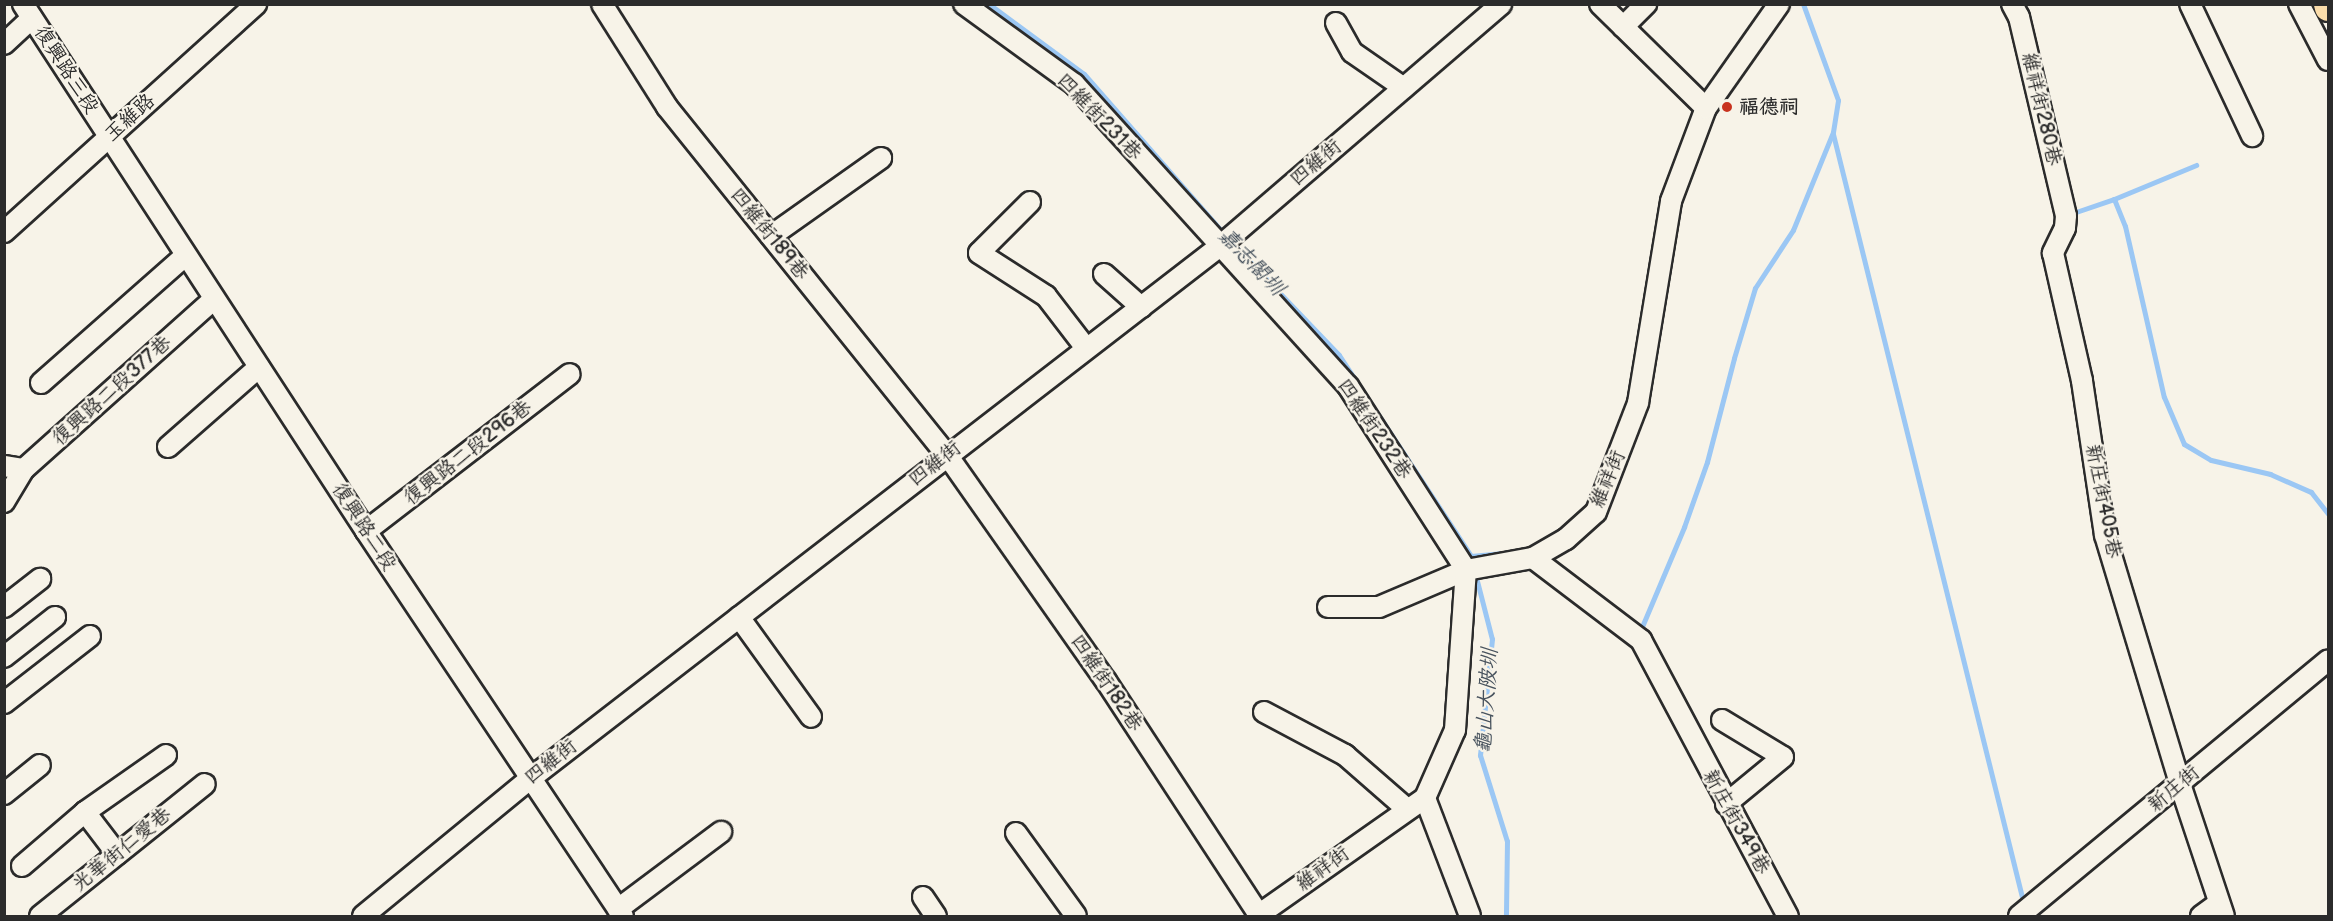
<!DOCTYPE html>
<meta charset="utf-8">
<style>
body{margin:0}
#map{position:relative;width:2333px;height:921px;overflow:hidden;background:#f7f3e8;font-family:"Balsamiq Sans","LXGW WenKai TC",sans-serif}
div>[style]{position:absolute}
.stream>*{height:5px;margin:-2.5px;padding:0 2.5px;transform-origin:2.5px;border-radius:2.5px;background:#9bc7f4}
.roads{filter:drop-shadow(2px 0 #2b2b2b) drop-shadow(-2px 0 #2b2b2b) drop-shadow(0 2px #2b2b2b) drop-shadow(0 -2px #2b2b2b)}
.minor>*{height:20px;margin:-10px;padding:0 10px;transform-origin:10px;border-radius:10px;background:#f7f3e8}
.major>*{height:26px;margin:-13px;padding:0 13px;transform-origin:13px;border-radius:13px;background:#fbddab}
.dots>*{width:16px;height:16px;translate:-50% -50%;box-sizing:border-box;border:3px solid #f7f3e8;border-radius:50%}
span{translate:-50% -50%;white-space:nowrap;text-align:center;line-height:1.15;-webkit-text-stroke:4.5px #f7f3e8;paint-order:stroke}
.street-label{font-size:20px;color:#2b2b2b}
.poi-label{font-size:20px;color:#2b2b2b;font-weight:700}
.left{translate:0 -50%;text-align:left}
.water-label{font-size:21px;color:#47525d;font-style:italic}
.frame{position:absolute;inset:0;border:6px solid #2b2b2b;pointer-events:none}
</style>
<div id="map">
<div class="stream">
<i style="left:989px;top:4px;width:118px;rotate:36.4deg"></i>
<i style="left:1084px;top:74px;width:214px;rotate:48.8deg"></i>
<i style="left:1833px;top:134px;width:786px;rotate:76.09deg"></i>
<i style="left:2114px;top:199px;width:89px;rotate:-22.5deg"></i>
<i style="left:2071px;top:208px;width:5px;rotate:68deg"></i>
<i style="left:2073px;top:213px;width:43px;rotate:-18.9deg"></i>
<i style="left:2114px;top:199px;width:29px;rotate:68deg"></i>
<i style="left:2125px;top:226px;width:175px;rotate:77.2deg"></i>
<i style="left:2164px;top:397px;width:51px;rotate:66.9deg"></i>
<i style="left:2184px;top:444px;width:31px;rotate:31deg"></i>
<i style="left:2211px;top:460px;width:61px;rotate:13.3deg"></i>
<i style="left:2270px;top:474px;width:45px;rotate:23.7deg"></i>
<i style="left:2311px;top:492px;width:28px;rotate:52deg"></i>
<i style="left:1231px;top:242px;width:156px;rotate:46.3deg"></i>
<i style="left:1339px;top:355px;width:240px;rotate:56.7deg"></i>
<i style="left:1471px;top:556px;width:8px;rotate:76deg"></i>
<i style="left:1471px;top:556px;width:43px;rotate:-5.3deg"></i>
<i style="left:1475px;top:573px;width:68px;rotate:75.6deg"></i>
<i style="left:1492px;top:639px;width:117px;rotate:95.9deg"></i>
<i style="left:1480px;top:755px;width:90px;rotate:72.6deg"></i>
<i style="left:1507px;top:841px;width:75px;rotate:90.8deg"></i>
<i style="left:1638px;top:626px;width:4px;rotate:45deg"></i>
<i style="left:1641px;top:629px;width:111px;rotate:-67.1deg"></i>
<i style="left:1684px;top:527px;width:69px;rotate:-70.5deg"></i>
<i style="left:1707px;top:462px;width:107px;rotate:-75.4deg"></i>
<i style="left:1734px;top:358px;width:73px;rotate:-73.3deg"></i>
<i style="left:1755px;top:288px;width:69px;rotate:-56.8deg"></i>
<i style="left:1793px;top:230px;width:106px;rotate:-67.8deg"></i>
<i style="left:1833px;top:132px;width:32px;rotate:-81deg"></i>
<i style="left:1838px;top:100px;width:102px;rotate:-110deg"></i>
</div>
<div class="roads">
<div class="minor">
<i style="left:23px;top:4px;width:629px;rotate:56.94deg"></i>
<i style="left:366px;top:531px;width:463px;rotate:56.3deg"></i>
<i style="left:602px;top:4px;width:122px;rotate:57.7deg"></i>
<i style="left:667px;top:107px;width:447px;rotate:51.2deg"></i>
<i style="left:947px;top:455px;width:276px;rotate:54.9deg"></i>
<i style="left:1106px;top:681px;width:281px;rotate:56.8deg"></i>
<i style="left:964px;top:4px;width:136px;rotate:36deg"></i>
<i style="left:1074px;top:84px;width:408px;rotate:47.8deg"></i>
<i style="left:1348px;top:386px;width:219px;rotate:57.3deg"></i>
<i style="left:1600px;top:4px;width:148px;rotate:44.5deg"></i>
<i style="left:2012px;top:4px;width:15px;rotate:62deg"></i>
<i style="left:2019px;top:17px;width:204px;rotate:76.7deg"></i>
<i style="left:2066px;top:216px;width:12px;rotate:95deg"></i>
<i style="left:2065px;top:228px;width:28px;rotate:116deg"></i>
<i style="left:2053px;top:253px;width:131px;rotate:77.2deg"></i>
<i style="left:2082px;top:381px;width:156px;rotate:81.5deg"></i>
<i style="left:2105px;top:535px;width:260px;rotate:73.2deg"></i>
<i style="left:2180px;top:784px;width:139px;rotate:71.6deg"></i>
<i style="left:2190px;top:4px;width:146px;rotate:64.8deg"></i>
<i style="left:2299px;top:4px;width:63px;rotate:62.6deg"></i>
<i style="left:1336px;top:23px;width:33px;rotate:61deg"></i>
<i style="left:1352px;top:52px;width:63px;rotate:34.7deg"></i>
<i style="left:1623px;top:27px;width:33px;rotate:-45deg"></i>
<i style="left:4px;top:44px;width:38px;rotate:-43deg"></i>
<i style="left:1030px;top:202px;width:72px;rotate:135deg"></i>
<i style="left:979px;top:253px;width:80px;rotate:32.7deg"></i>
<i style="left:1046px;top:296px;width:66px;rotate:52.4deg"></i>
<i style="left:4px;top:232px;width:340px;rotate:-42.1deg"></i>
<i style="left:771px;top:236px;width:135px;rotate:-35.3deg"></i>
<i style="left:1104px;top:274px;width:50px;rotate:41.7deg"></i>
<i style="left:41px;top:383px;width:193px;rotate:-41.4deg"></i>
<i style="left:168px;top:447px;width:121px;rotate:-41.3deg"></i>
<i style="left:4px;top:466px;width:20px;rotate:9deg"></i>
<i style="left:24px;top:469px;width:255px;rotate:-41.8deg"></i>
<i style="left:4px;top:502px;width:39px;rotate:-59deg"></i>
<i style="left:366px;top:531px;width:257px;rotate:-37.6deg"></i>
<i style="left:1533px;top:558px;width:136px;rotate:37.2deg"></i>
<i style="left:1641px;top:640px;width:313px;rotate:62deg"></i>
<i style="left:4px;top:607px;width:46px;rotate:-37.9deg"></i>
<i style="left:1328px;top:607px;width:51px"></i>
<i style="left:1379px;top:607px;width:95px;rotate:-23deg"></i>
<i style="left:1466px;top:570px;width:68px;rotate:-10.2deg"></i>
<i style="left:1533px;top:558px;width:38px;rotate:-30deg"></i>
<i style="left:1566px;top:539px;width:40px;rotate:-42deg"></i>
<i style="left:1596px;top:512px;width:117px;rotate:-68.9deg"></i>
<i style="left:1638px;top:403px;width:205px;rotate:-80.7deg"></i>
<i style="left:1671px;top:201px;width:99px;rotate:-69.4deg"></i>
<i style="left:1706px;top:108px;width:127px;rotate:-54.9deg"></i>
<i style="left:739px;top:617px;width:123px;rotate:54.2deg"></i>
<i style="left:4px;top:657px;width:65px;rotate:-38.1deg"></i>
<i style="left:4px;top:703px;width:109px;rotate:-37.9deg"></i>
<i style="left:1264px;top:712px;width:92px;rotate:28deg"></i>
<i style="left:1345px;top:755px;width:82px;rotate:41.1deg"></i>
<i style="left:1722px;top:720px;width:71px;rotate:31.2deg"></i>
<i style="left:1783px;top:757px;width:74px;rotate:140.5deg"></i>
<i style="left:4px;top:794px;width:46px;rotate:-38.9deg"></i>
<i style="left:1425px;top:798px;width:126px;rotate:69.1deg"></i>
<i style="left:85px;top:812px;width:53px;rotate:52.7deg"></i>
<i style="left:1016px;top:833px;width:102px;rotate:54.1deg"></i>
<i style="left:22px;top:866px;width:83px;rotate:-40.6deg"></i>
<i style="left:85px;top:812px;width:99px;rotate:-35.1deg"></i>
<i style="left:923px;top:897px;width:23px;rotate:56deg"></i>
<i style="left:618px;top:909px;width:129px;rotate:-36.8deg"></i>
<i style="left:40px;top:916px;width:211px;rotate:-38.7deg"></i>
<i style="left:363px;top:916px;width:217px;rotate:-39.4deg"></i>
<i style="left:531px;top:778px;width:870px;rotate:-37.67deg"></i>
<i style="left:1220px;top:246px;width:371px;rotate:-40.7deg"></i>
<i style="left:1257px;top:916px;width:205px;rotate:-35.1deg"></i>
<i style="left:1425px;top:798px;width:74px;rotate:-66.2deg"></i>
<i style="left:1455px;top:730px;width:160px;rotate:-86.1deg"></i>
<i style="left:2019px;top:916px;width:401px;rotate:-39.6deg"></i>
<i style="left:2201px;top:916px;width:22px;rotate:-36deg"></i>
</div>
<div class="major">
<i style="left:2327px;top:4px;width:4px;rotate:76deg"></i>
</div>
</div>
<div class="dots">
<i style="left:1727px;top:107px;background:#c8321e"></i>
</div>
<div class="street-label">
<span style="left:66px;top:70px;rotate:57deg">復興路三段</span>
<span style="left:2041px;top:109px;rotate:77deg">維祥街280巷</span>
<span style="left:1099px;top:117px;rotate:46deg">四維街231巷</span>
<span style="left:130px;top:118px;rotate:-42deg">玉維路</span>
<span style="left:1316px;top:163px;rotate:-40deg">四維街</span>
<span style="left:769px;top:234px;rotate:51deg">四維街189巷</span>
<span style="left:112px;top:391px;rotate:-42deg">復興路二段377巷</span>
<span style="left:1374px;top:429px;rotate:56deg">四維街232巷</span>
<span style="left:468px;top:453px;rotate:-38deg">復興路二段296巷</span>
<span style="left:935px;top:464px;rotate:-38deg">四維街</span>
<span style="left:1608px;top:479px;rotate:-67deg">維祥街</span>
<span style="left:2103px;top:501px;rotate:79deg">新庄街405巷</span>
<span style="left:364px;top:527px;rotate:57deg">復興路二段</span>
<span style="left:1106px;top:683px;rotate:56deg">四維街182巷</span>
<span style="left:551px;top:762px;rotate:-38deg">四維街</span>
<span style="left:2174px;top:789px;rotate:-40deg">新庄街</span>
<span style="left:1736px;top:822px;rotate:61deg">新庄街349巷</span>
<span style="left:122px;top:850px;rotate:-39deg">光華街仁愛巷</span>
<span style="left:1323px;top:869px;rotate:-36deg">維祥街</span>
</div>
<div class="poi-label">
<span class="left" style="left:1739px;top:107px">福德祠</span>
</div>
<div class="water-label">
<span style="left:1251px;top:262px;rotate:46deg">嘉志閣圳</span>
<span style="left:1487px;top:701px;rotate:-86deg">龜山大陂圳</span>
</div>
<div class="frame"></div>
</div>
